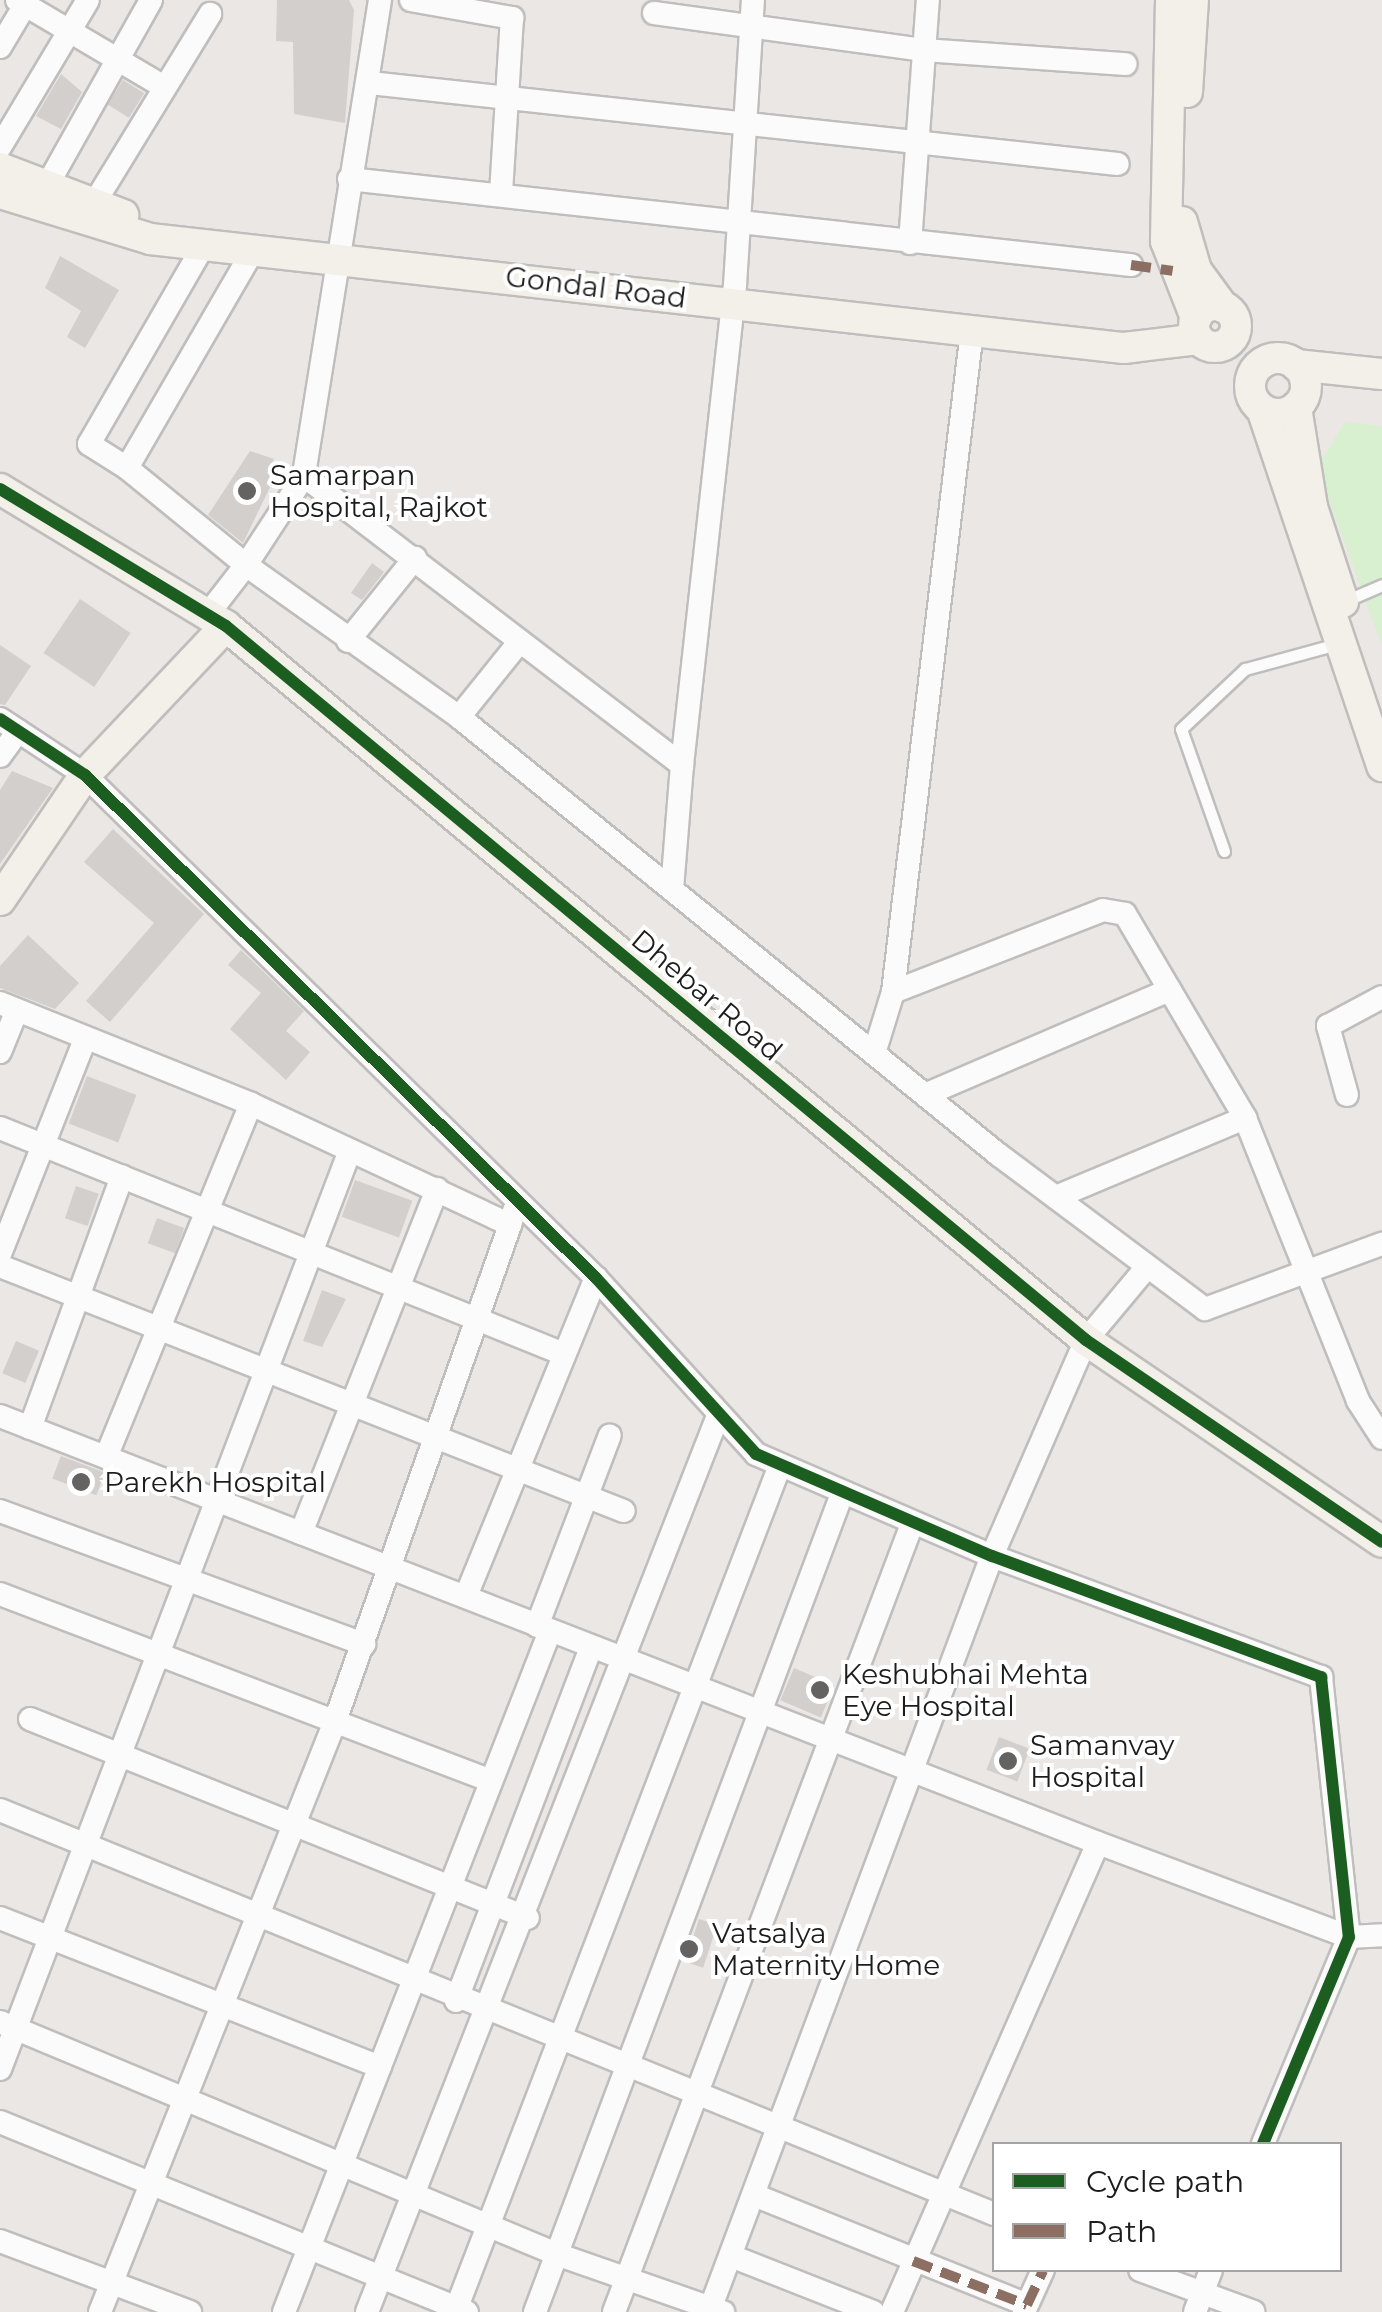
<!DOCTYPE html>
<style>
body{margin:0}
#map{position:relative;width:1382px;height:2312px;overflow:hidden;background:#eae7e5;font-family:Montserrat,sans-serif}
div>[style]{position:absolute}
.park>*{inset:0;background:#d8f0d0}
.building>*{inset:0;background:#d3cfcd;transform-origin:0 0}
.roads{filter:drop-shadow(2px 0 #c0bebd) drop-shadow(-2px 0 #c0bebd) drop-shadow(0 2px #c0bebd) drop-shadow(0 -2px #c0bebd)}
.lane>*{height:11px;margin:-5.5px;padding:0 5.5px;transform-origin:5.5px;border-radius:5.5px;background:#fcfbfb}
.street>*{height:22px;margin:-11px;padding:0 11px;transform-origin:11px;border-radius:11px;background:#fcfbfb}
.secondary>*{height:30px;margin:-15px;padding:0 15px;transform-origin:15px;border-radius:15px;background:#f2f0e9}
.secondary>.ring{margin:-15px;padding:0;box-sizing:content-box;background:none;border:30px solid #f2f0e9;border-radius:50%}
.quiet>*{height:10px;margin-top:-5px;transform-origin:0;background:repeating-linear-gradient(90deg,#8d6e63 0 20px,transparent 0 30px)}
.cycleway>*{height:12px;margin:-6px;padding:0 6px;transform-origin:6px;border-radius:6px;background:#1b5e20}
.dots>*{width:28px;height:28px;translate:-50% -50%;box-sizing:border-box;border:5px solid #fff;border-radius:50%}
span{translate:-50% -50%;white-space:nowrap;text-align:center;line-height:1.15;-webkit-text-stroke:8px #fff;paint-order:stroke}
.street-label{font-size:28px;color:#1c1c1c}
.poi-label{font-size:28px;color:#1c1c1c}
.left{translate:0 -50%;text-align:left}
.legend{position:absolute;left:992px;top:2142px;width:350px;height:130px;box-sizing:border-box;background:#fff;border:2px solid #a4a4a4;margin:0;padding:12px 18px;list-style:none;font-size:30px;color:#1c1c1c}
.legend li{display:flex;align-items:center;gap:20px;height:50px}
.legend b{width:50px;border:2px solid #a4a4a4}
</style>
<div id="map">
<div class="park">
<i style="clip-path:polygon(1345px 422px,1382px 426px,1382px 646px,1317px 467px)"></i>
</div>
<div class="building">
<i style="clip-path:polygon(277px 0,349px 0,354px 10px,345px 123px,294px 114px,293px 42px,276px 41px)"></i>
<i style="clip-path:polygon(61px 74px,82px 92px,61px 129px,36px 116px)"></i>
<i style="left:123px;top:80px;width:25px;height:29px;rotate:32deg"></i>
<i style="clip-path:polygon(60px 256px,119px 290px,85px 348px,67px 337px,81px 311px,45px 288px)"></i>
<i style="clip-path:polygon(250px 451px,274px 459px,267px 473px,275px 477px,243px 543px,208px 515px)"></i>
<i style="clip-path:polygon(372px 563px,384px 572px,362px 600px,351px 593px)"></i>
<i style="left:80px;top:599px;width:61px;height:65px;rotate:34deg"></i>
<i style="clip-path:polygon(0 645px,31px 666px,5px 705px,0 704px)"></i>
<i style="clip-path:polygon(12px 771px,53px 788px,0 864px,0 790px)"></i>
<i style="clip-path:polygon(113px 829px,204px 914px,110px 1022px,86px 1001px,154px 923px,84px 862px)"></i>
<i style="clip-path:polygon(28px 935px,79px 983px,55px 1009px,0 988px,0 966px)"></i>
<i style="clip-path:polygon(241px 950px,304px 1011px,286px 1031px,310px 1052px,286px 1080px,230px 1029px,261px 993px,228px 965px)"></i>
<i style="left:87px;top:1076px;width:53px;height:51px;rotate:21deg"></i>
<i style="left:355px;top:1180px;width:61px;height:39px;rotate:20deg"></i>
<i style="left:76px;top:1186px;width:24px;height:34px;rotate:19deg"></i>
<i style="left:157px;top:1218px;width:29px;height:27px;rotate:20deg"></i>
<i style="clip-path:polygon(322px 1290px,346px 1299px,322px 1347px,303px 1341px)"></i>
<i style="left:16px;top:1341px;width:25px;height:35px;rotate:23deg"></i>
<i style="left:61px;top:1456px;width:47px;height:24px;rotate:21deg"></i>
<i style="left:794px;top:1668px;width:44px;height:35px;rotate:23deg"></i>
<i style="left:999px;top:1737px;width:33px;height:35px;rotate:21deg"></i>
<i style="left:699px;top:1919px;width:19px;height:45px;rotate:18deg"></i>
</div>
<div class="roads">
<div class="lane">
<i style="left:1345px;top:601px;width:40px;rotate:-23.4deg"></i>
<i style="left:1224px;top:851px;width:129px;rotate:-109.4deg"></i>
<i style="left:1181px;top:729px;width:88px;rotate:-43.2deg"></i>
<i style="left:1245px;top:669px;width:95px;rotate:-15.2deg"></i>
</div>
<div class="street">
<i style="left:17px;top:0;width:171px;rotate:30.6deg"></i>
<i style="left:380px;top:0;width:482px;rotate:99.1deg"></i>
<i style="left:304px;top:476px;width:476px;rotate:37.4deg"></i>
<i style="left:682px;top:765px;width:125px;rotate:94.6deg"></i>
<i style="left:411px;top:0;width:103px;rotate:10.1deg"></i>
<i style="left:512px;top:18px;width:174px;rotate:93.6deg"></i>
<i style="left:654px;top:13px;width:273px;rotate:7.8deg"></i>
<i style="left:924px;top:50px;width:202px;rotate:4deg"></i>
<i style="left:0;top:47px;width:55px;rotate:-59.2deg"></i>
<i style="left:370px;top:83px;width:752px;rotate:6.18deg"></i>
<i style="left:0;top:147px;width:171px;rotate:-59.1deg"></i>
<i style="left:349px;top:179px;width:787px;rotate:6.28deg"></i>
<i style="left:40px;top:198px;width:227px;rotate:-60.7deg"></i>
<i style="left:87px;top:215px;width:236px;rotate:-58.5deg"></i>
<i style="left:910px;top:243px;width:244px;rotate:-85.8deg"></i>
<i style="left:255px;top:247px;width:255px;rotate:120.1deg"></i>
<i style="left:127px;top:468px;width:154px;rotate:39.2deg"></i>
<i style="left:246px;top:565px;width:106px;rotate:-56.9deg"></i>
<i style="left:127px;top:468px;width:45px;rotate:-147.7deg"></i>
<i style="left:89px;top:444px;width:232px;rotate:-60deg"></i>
<i style="left:208px;top:614px;width:62px;rotate:-52.2deg"></i>
<i style="left:246px;top:565px;width:262px;rotate:35.5deg"></i>
<i style="left:459px;top:717px;width:695px;rotate:39.05deg"></i>
<i style="left:999px;top:1155px;width:257px;rotate:36.8deg"></i>
<i style="left:1205px;top:1309px;width:189px;rotate:-20.2deg"></i>
<i style="left:348px;top:641px;width:107px;rotate:-51.1deg"></i>
<i style="left:459px;top:717px;width:97px;rotate:-51.2deg"></i>
<i style="left:0;top:719px;width:102px;rotate:33.4deg"></i>
<i style="left:85px;top:775px;width:717px;rotate:44.55deg"></i>
<i style="left:596px;top:1278px;width:238px;rotate:47.7deg"></i>
<i style="left:756px;top:1454px;width:257px;rotate:23.4deg"></i>
<i style="left:992px;top:1556px;width:351px;rotate:20.2deg"></i>
<i style="left:1321px;top:1677px;width:262px;rotate:83.9deg"></i>
<i style="left:1349px;top:1937px;width:224px;rotate:112.6deg"></i>
<i style="left:0;top:756px;width:31px;rotate:-54deg"></i>
<i style="left:682px;top:765px;width:483px;rotate:-83.7deg"></i>
<i style="left:735px;top:285px;width:286px;rotate:-86.4deg"></i>
<i style="left:893px;top:992px;width:667px;rotate:-83.19deg"></i>
<i style="left:0;top:1003px;width:271px;rotate:21.9deg"></i>
<i style="left:251px;top:1104px;width:286px;rotate:25deg"></i>
<i style="left:510px;top:1225px;width:15px;rotate:-74deg"></i>
<i style="left:876px;top:1047px;width:58px;rotate:-72.8deg"></i>
<i style="left:893px;top:992px;width:225px;rotate:-21.3deg"></i>
<i style="left:1103px;top:910px;width:22px;rotate:10deg"></i>
<i style="left:1125px;top:914px;width:237px;rotate:59.5deg"></i>
<i style="left:1245px;top:1118px;width:305px;rotate:68.2deg"></i>
<i style="left:1358px;top:1401px;width:44px;rotate:57deg"></i>
<i style="left:0;top:1052px;width:45px;rotate:-68deg"></i>
<i style="left:927px;top:1094px;width:264px;rotate:-23.2deg"></i>
<i style="left:1347px;top:1095px;width:72px;rotate:-105.4deg"></i>
<i style="left:1328px;top:1026px;width:61px;rotate:-28.2deg"></i>
<i style="left:0;top:1128px;width:608px;rotate:21.84deg"></i>
<i style="left:1056px;top:1197px;width:205px;rotate:-22.7deg"></i>
<i style="left:0;top:1254px;width:231px;rotate:-68.4deg"></i>
<i style="left:0;top:1266px;width:670px;rotate:21.44deg"></i>
<i style="left:0;top:1416px;width:1178px;rotate:21.25deg"></i>
<i style="left:1098px;top:1843px;width:268px;rotate:20.5deg"></i>
<i style="left:1349px;top:1937px;width:33px;rotate:-3deg"></i>
<i style="left:30px;top:1428px;width:268px;rotate:-69.9deg"></i>
<i style="left:106px;top:1457px;width:382px;rotate:-67.7deg"></i>
<i style="left:0;top:1511px;width:388px;rotate:20.1deg"></i>
<i style="left:301px;top:1533px;width:370px;rotate:-68.4deg"></i>
<i style="left:0;top:1594px;width:523px;rotate:20.83deg"></i>
<i style="left:466px;top:1596px;width:344px;rotate:-67.8deg"></i>
<i style="left:537px;top:1626px;width:204px;rotate:-69.1deg"></i>
<i style="left:30px;top:1719px;width:536px;rotate:21.78deg"></i>
<i style="left:0;top:1810px;width:1073px;rotate:22.12deg"></i>
<i style="left:0;top:1918px;width:408px;rotate:21.4deg"></i>
<i style="left:456px;top:2001px;width:379px;rotate:-69.1deg"></i>
<i style="left:0;top:2022px;width:606px;rotate:22.63deg"></i>
<i style="left:559px;top:2255px;width:174px;rotate:19.2deg"></i>
<i style="left:0;top:2069px;width:980px;rotate:-69.14deg"></i>
<i style="left:0;top:2122px;width:504px;rotate:22.14deg"></i>
<i style="left:754px;top:2195px;width:294px;rotate:21.9deg"></i>
<i style="left:0;top:2241px;width:203px;rotate:20.5deg"></i>
<i style="left:731px;top:2256px;width:153px;rotate:21.5deg"></i>
<i style="left:1140px;top:2270px;width:121px;rotate:20.2deg"></i>
<i style="left:100px;top:2312px;width:633px;rotate:-68.3deg"></i>
<i style="left:334px;top:1724px;width:529px;rotate:-70.57deg"></i>
<i style="left:284px;top:2312px;width:731px;rotate:-68.66deg"></i>
<i style="left:367px;top:2312px;width:962px;rotate:-68.61deg"></i>
<i style="left:455px;top:2312px;width:904px;rotate:-69deg"></i>
<i style="left:535px;top:2312px;width:874px;rotate:-69.43deg"></i>
<i style="left:614px;top:2312px;width:842px;rotate:-69.28deg"></i>
<i style="left:709px;top:2312px;width:807px;rotate:-69.48deg"></i>
<i style="left:992px;top:1556px;width:236px;rotate:-66.5deg"></i>
<i style="left:1086px;top:1340px;width:95px;rotate:-50.1deg"></i>
<i style="left:892px;top:2312px;width:512px;rotate:-66.29deg"></i>
<i style="left:1024px;top:2312px;width:46px;rotate:-65.7deg"></i>
<i style="left:1195px;top:2312px;width:45px;rotate:-69.1deg"></i>
</div>
<div class="secondary">
<i style="left:1171px;top:0;width:241px;rotate:91.2deg"></i>
<i style="left:1166px;top:241px;width:83px;rotate:68.7deg"></i>
<i style="left:1187px;top:92px;width:92px;rotate:-86.3deg"></i>
<i style="left:0;top:168px;width:132px;rotate:20.9deg"></i>
<i style="left:0;top:193px;width:157px;rotate:17deg"></i>
<i style="left:150px;top:239px;width:980px;rotate:6.39deg"></i>
<i style="left:1124px;top:348px;width:75px;rotate:-6.9deg"></i>
<i style="left:1182px;top:222px;width:50px;rotate:73.7deg"></i>
<i style="left:1196px;top:270px;width:46px;rotate:53.9deg"></i>
<i class="ring" style="left:1194px;top:305px;width:12px;height:12px"></i>
<i class="ring" style="left:1250px;top:358px;width:26px;height:26px"></i>
<i style="left:1296px;top:365px;width:86px;rotate:6deg"></i>
<i style="left:1296px;top:407px;width:101px;rotate:80.9deg"></i>
<i style="left:1312px;top:507px;width:100px;rotate:71.9deg"></i>
<i style="left:1262px;top:409px;width:377px;rotate:71.4deg"></i>
<i style="left:0;top:489px;width:264px;rotate:31.2deg"></i>
<i style="left:226px;top:626px;width:1118px;rotate:39.7deg"></i>
<i style="left:1086px;top:1340px;width:358px;rotate:34.3deg"></i>
<i style="left:0;top:900px;width:151px;rotate:-55.8deg"></i>
<i style="left:85px;top:775px;width:205px;rotate:-46.6deg"></i>
</div>
</div>
<div class="quiet">
<i style="left:1131px;top:265px;width:42px;rotate:8.1deg"></i>
<i style="left:913px;top:2261px;width:122px;rotate:21.1deg"></i>
<i style="left:1027px;top:2305px;width:38px;rotate:-65deg"></i>
</div>
<div class="cycleway">
<i style="left:0;top:489px;width:264px;rotate:31.2deg"></i>
<i style="left:226px;top:626px;width:1118px;rotate:39.7deg"></i>
<i style="left:1086px;top:1340px;width:358px;rotate:34.3deg"></i>
<i style="left:0;top:719px;width:102px;rotate:33.4deg"></i>
<i style="left:85px;top:775px;width:717px;rotate:44.55deg"></i>
<i style="left:596px;top:1278px;width:238px;rotate:47.7deg"></i>
<i style="left:756px;top:1454px;width:257px;rotate:23.4deg"></i>
<i style="left:992px;top:1556px;width:351px;rotate:20.2deg"></i>
<i style="left:1321px;top:1677px;width:262px;rotate:83.9deg"></i>
<i style="left:1349px;top:1937px;width:224px;rotate:112.6deg"></i>
</div>
<div class="dots">
<i style="left:247px;top:491px;background:#646362"></i>
<i style="left:81px;top:1482px;background:#646362"></i>
<i style="left:820px;top:1690px;background:#646362"></i>
<i style="left:1008px;top:1761px;background:#646362"></i>
<i style="left:689px;top:1949px;background:#646362"></i>
</div>
<div class="street-label">
<span style="left:596px;top:287px;rotate:7deg">Gondal Road</span>
<span style="left:707px;top:995px;rotate:40deg">Dhebar Road</span>
</div>
<div class="poi-label">
<span class="left" style="left:270px;top:491px">Samarpan<br>Hospital, Rajkot</span>
<span class="left" style="left:104px;top:1482px">Parekh Hospital</span>
<span class="left" style="left:842px;top:1690px">Keshubhai Mehta<br>Eye Hospital</span>
<span class="left" style="left:1030px;top:1761px">Samanvay<br>Hospital</span>
<span class="left" style="left:712px;top:1949px">Vatsalya<br>Maternity Home</span>
</div>
<ul class="legend">
<li><b style="height:12px;background:#1b5e20"></b>Cycle path</li>
<li><b style="height:12px;background:#8d6e63"></b>Path</li>
</ul>
</div>
